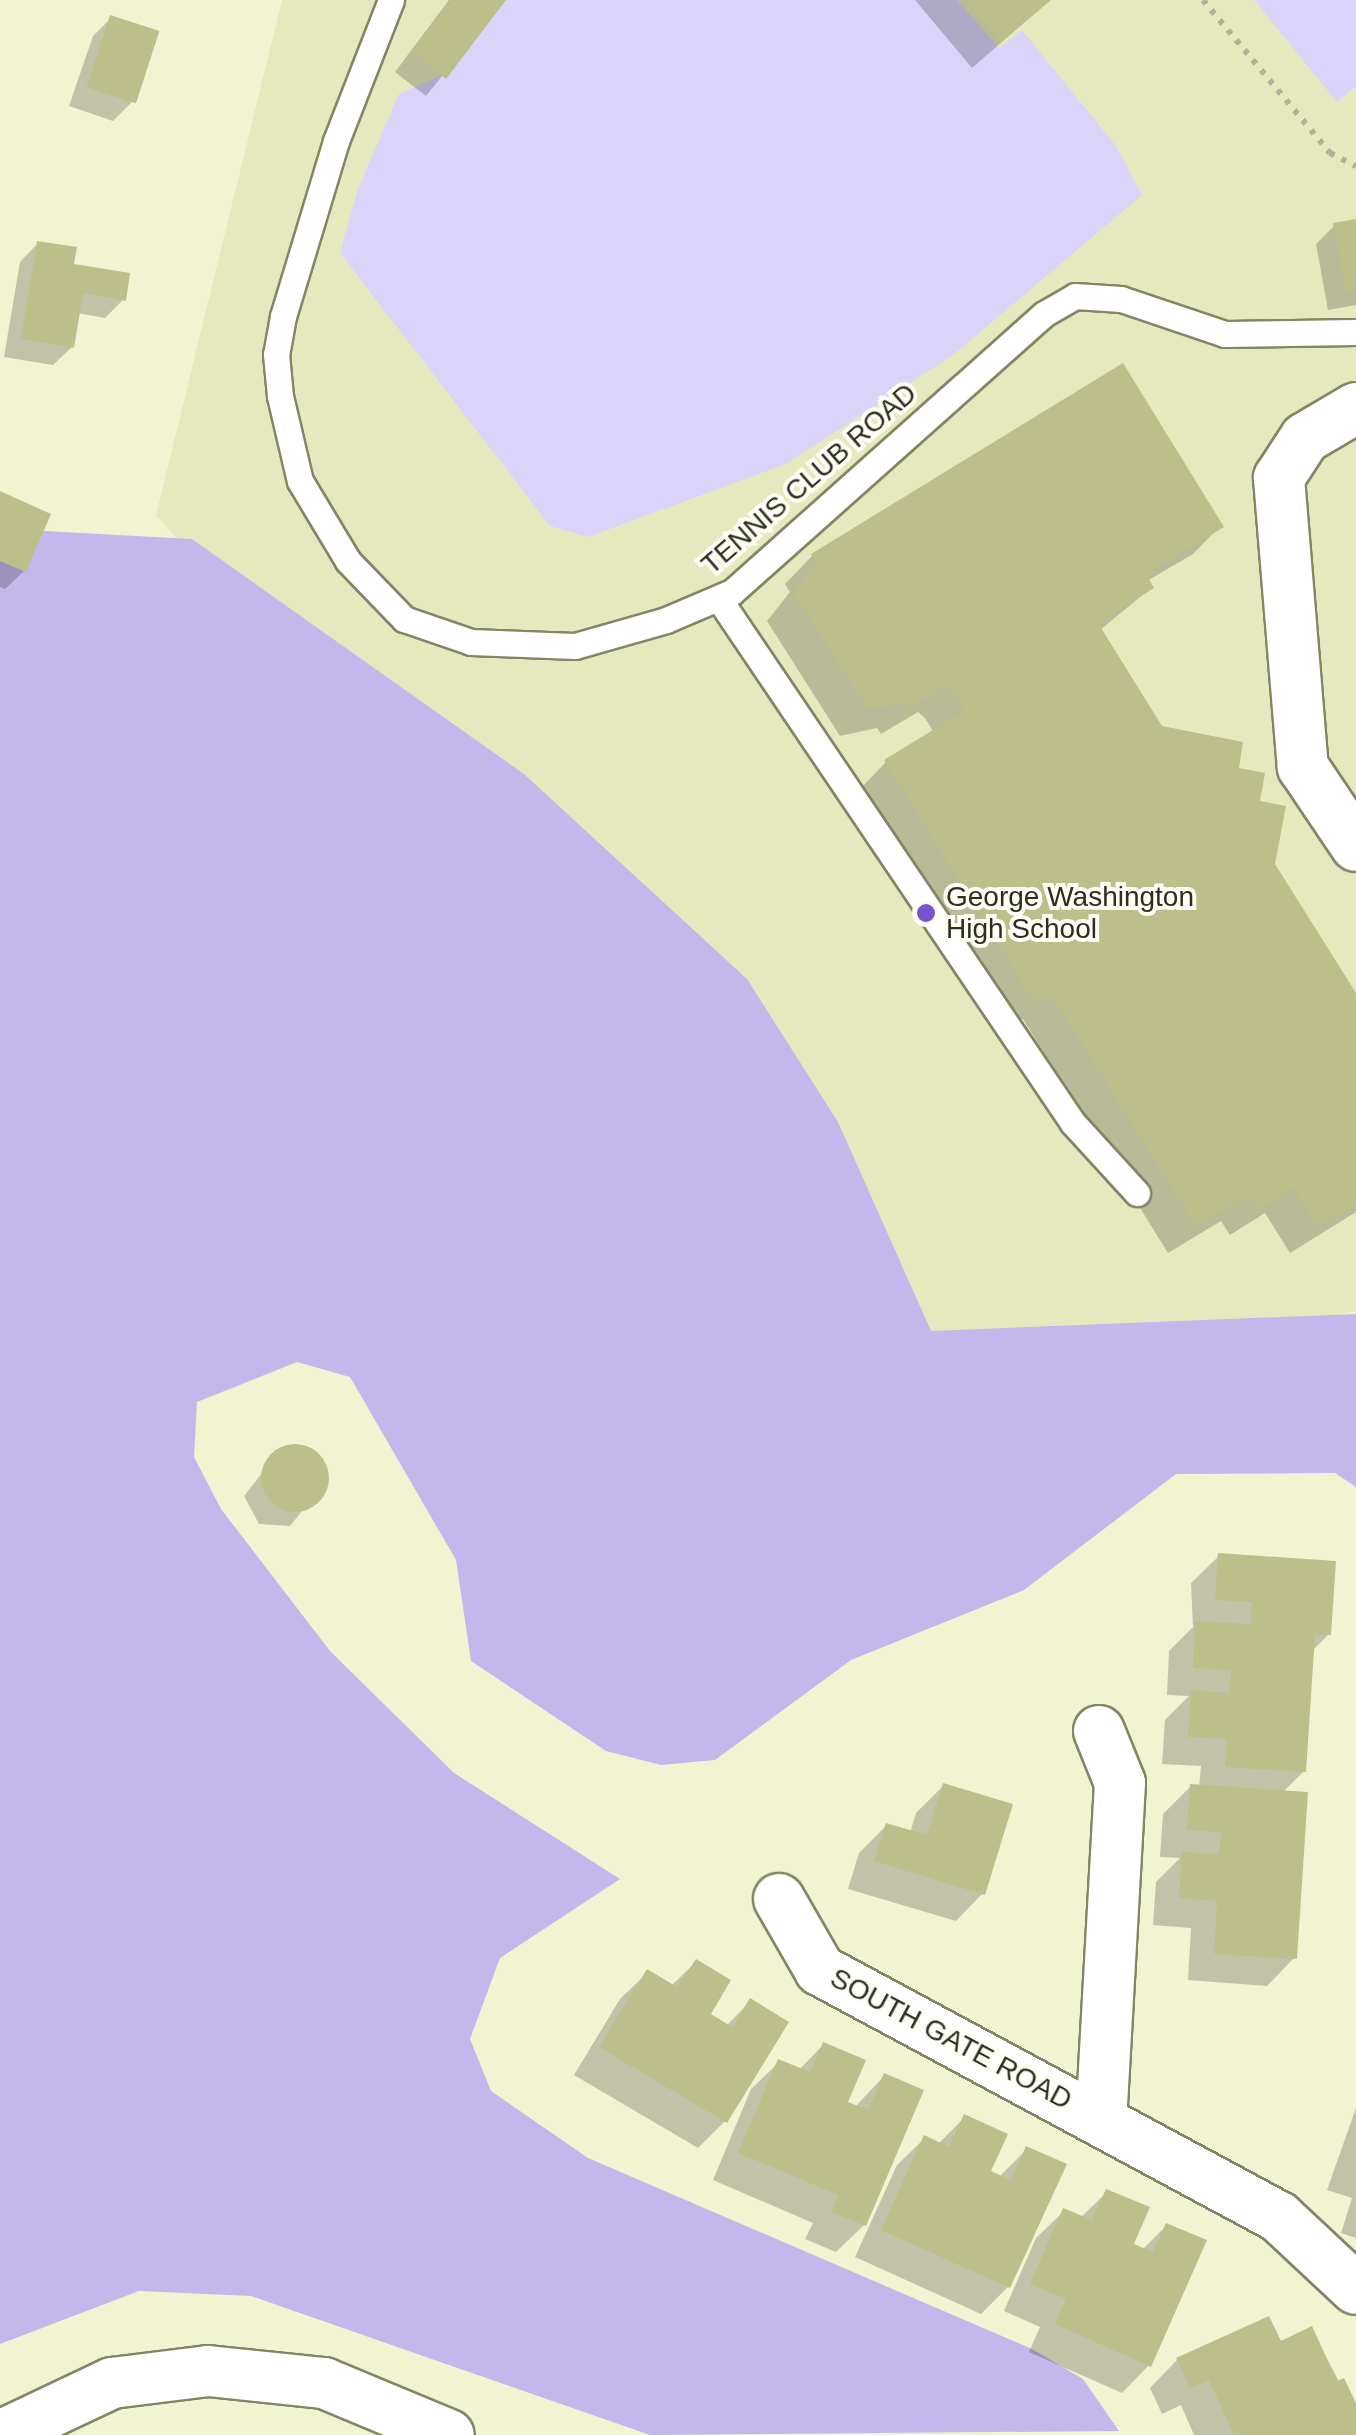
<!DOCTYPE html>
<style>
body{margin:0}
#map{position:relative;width:1356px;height:2435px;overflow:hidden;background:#f1f4d1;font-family:Arial,sans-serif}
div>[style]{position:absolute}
.built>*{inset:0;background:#e6e9be}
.green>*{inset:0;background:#dbd4fa}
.forest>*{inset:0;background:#c2b8eb}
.shadow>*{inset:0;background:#0003}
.building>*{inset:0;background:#bcbf89;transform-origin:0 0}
.round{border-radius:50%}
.path>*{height:6px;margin-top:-3px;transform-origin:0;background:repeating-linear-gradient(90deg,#afb296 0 5px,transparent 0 13px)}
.roads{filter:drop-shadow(2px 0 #838565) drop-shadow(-2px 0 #838565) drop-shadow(0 2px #838565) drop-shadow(0 -2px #838565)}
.lane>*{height:25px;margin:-12.5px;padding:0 12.5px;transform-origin:12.5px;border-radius:12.5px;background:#fff}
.street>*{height:50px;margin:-25px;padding:0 25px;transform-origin:25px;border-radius:25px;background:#fff}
.dots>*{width:28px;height:28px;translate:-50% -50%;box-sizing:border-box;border:5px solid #fefef7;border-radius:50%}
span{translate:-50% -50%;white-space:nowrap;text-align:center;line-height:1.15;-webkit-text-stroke:8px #fefef7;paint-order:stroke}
.street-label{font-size:28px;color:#2c2d1f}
.poi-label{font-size:28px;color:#2c2d1f}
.left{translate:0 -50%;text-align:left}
</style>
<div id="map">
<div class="built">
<i style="clip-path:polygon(282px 0,1356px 0,1356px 1311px,917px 1407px,156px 515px)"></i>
</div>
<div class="green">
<i style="clip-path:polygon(505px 0,957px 0,999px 48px,1022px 30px,1116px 146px,1142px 195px,953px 355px,786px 464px,588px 537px,550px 526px,340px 253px,358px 189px,399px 94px,444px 74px)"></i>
<i style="clip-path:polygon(1254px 0,1356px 0,1356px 86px,1337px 102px)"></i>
</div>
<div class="forest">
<i style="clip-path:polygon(26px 530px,192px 539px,524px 774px,747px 979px,838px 1122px,931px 1331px,1356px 1314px,1356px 1487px,1335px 1473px,1176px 1474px,1024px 1590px,851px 1660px,715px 1760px,661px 1765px,606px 1751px,471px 1661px,456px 1560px,350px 1377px,297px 1362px,197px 1402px,194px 1457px,221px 1509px,330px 1651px,454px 1773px,620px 1879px,500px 1958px,470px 2039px,491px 2091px,588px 2158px,1032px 2349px,1083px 2379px,1119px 2431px,650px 2435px,251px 2296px,139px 2291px,0 2344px,0 536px)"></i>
</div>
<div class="shadow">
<i style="clip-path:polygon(449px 0,503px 0,426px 96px,395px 72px)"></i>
<i style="clip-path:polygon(915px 0,1050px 0,972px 68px)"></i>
<i style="clip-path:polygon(111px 18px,132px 102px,113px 121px,69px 106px,93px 36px)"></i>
<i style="clip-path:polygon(1356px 222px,1356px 305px,1328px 310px,1316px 244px,1334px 226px)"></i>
<i style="clip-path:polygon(38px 243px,124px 299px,105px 318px,77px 313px,72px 347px,53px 365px,4px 357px,20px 262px)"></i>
<i style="clip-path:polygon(1122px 367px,1220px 526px,1193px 554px,1147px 581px,1151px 588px,1100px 630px,1161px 729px,1236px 770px,1257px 803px,1272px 864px,1356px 998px,1356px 1212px,1290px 1253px,1265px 1213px,1230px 1235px,1221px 1221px,1168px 1253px,1023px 1019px,1007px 1029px,859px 790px,886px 762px,934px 733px,925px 718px,918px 712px,881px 734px,877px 728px,840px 736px,767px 621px,790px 592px,785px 584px,812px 556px)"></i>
<i style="clip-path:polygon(0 494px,24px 571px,5px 589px,0 587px)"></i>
<i style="clip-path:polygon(297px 1446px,312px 1451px,327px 1480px,290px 1526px,259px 1524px,244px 1496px,281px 1449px)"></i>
<i style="clip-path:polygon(1219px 1556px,1329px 1634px,1311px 1652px,1304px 1771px,1282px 1793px,1294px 1958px,1267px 1986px,1188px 1980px,1191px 1928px,1153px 1925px,1156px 1882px,1180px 1858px,1160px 1857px,1163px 1814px,1191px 1786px,1199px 1787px,1201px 1766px,1162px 1764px,1165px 1720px,1189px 1696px,1167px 1695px,1169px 1651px,1193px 1627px,1191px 1583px)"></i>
<i style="clip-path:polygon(943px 1786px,983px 1893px,956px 1921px,848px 1889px,859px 1853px,886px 1826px,910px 1833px,916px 1813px)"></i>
<i style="clip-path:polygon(696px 1962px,707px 2014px,726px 2026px,751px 2001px,725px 2121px,698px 2148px,574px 2075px,620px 1999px,648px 1972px,671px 1986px)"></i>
<i style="clip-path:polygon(823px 2045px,845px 2103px,855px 2107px,884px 2076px,864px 2225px,836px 2252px,805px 2239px,813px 2223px,713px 2180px,751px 2089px,779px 2062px,799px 2070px)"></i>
<i style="clip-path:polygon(1356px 2108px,1356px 2238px,1341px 2233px,1352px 2198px,1327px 2190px)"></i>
<i style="clip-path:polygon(965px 2117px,988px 2172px,999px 2177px,1027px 2149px,1008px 2287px,981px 2314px,855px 2257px,897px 2165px,925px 2138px,938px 2144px)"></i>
<i style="clip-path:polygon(1107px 2192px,1131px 2245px,1142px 2250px,1166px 2226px,1149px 2365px,1122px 2393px,1029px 2352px,1040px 2327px,1004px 2311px,1036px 2238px,1064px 2211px,1080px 2218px)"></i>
<i style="clip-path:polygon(1311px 2329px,1356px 2413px,1356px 2435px,1194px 2435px,1181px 2405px,1162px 2414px,1150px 2388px,1177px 2360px,1279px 2344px)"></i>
</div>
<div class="building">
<i style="clip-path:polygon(451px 0,506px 0,446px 79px,411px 52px)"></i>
<i style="clip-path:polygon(965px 0,1051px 0,1001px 42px)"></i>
<i style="left:110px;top:15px;width:52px;height:76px;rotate:18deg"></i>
<i style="clip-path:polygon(1356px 219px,1356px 291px,1346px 293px,1333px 223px)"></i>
<i style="clip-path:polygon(37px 241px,77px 247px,74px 264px,130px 273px,126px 301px,83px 293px,74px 348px,21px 339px)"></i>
<i style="clip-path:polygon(1123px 363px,1224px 527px,1146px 574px,1154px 588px,1098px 623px,1162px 726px,1243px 742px,1239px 768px,1265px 773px,1260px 801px,1286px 806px,1275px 864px,1356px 993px,1356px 1204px,1318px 1227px,1293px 1188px,1258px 1210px,1249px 1195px,1196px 1227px,1051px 994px,1035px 1003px,884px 760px,964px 711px,952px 691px,946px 686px,909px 709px,905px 702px,868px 710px,793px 592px,816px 563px,811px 554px)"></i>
<i style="clip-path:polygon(0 491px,51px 514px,26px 572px,0 561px)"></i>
<i class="round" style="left:261px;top:1444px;width:68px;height:68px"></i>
<i style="clip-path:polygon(1218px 1553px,1336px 1561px,1331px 1635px,1315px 1635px,1306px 1772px,1225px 1767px,1227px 1739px,1188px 1737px,1191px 1690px,1229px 1693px,1231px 1670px,1193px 1668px,1195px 1621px,1251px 1624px,1252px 1602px,1215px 1600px)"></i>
<i style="clip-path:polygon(943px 1783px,1013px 1804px,985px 1895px,874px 1861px,886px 1823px,927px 1835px)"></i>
<i style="clip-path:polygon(1190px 1784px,1308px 1792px,1297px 1959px,1214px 1954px,1217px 1901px,1179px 1898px,1182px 1852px,1219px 1854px,1221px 1832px,1187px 1830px)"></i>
<i style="clip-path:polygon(696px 1959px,731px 1980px,711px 2014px,732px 2027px,750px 1998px,789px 2022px,727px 2123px,599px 2047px,647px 1969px,677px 1987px)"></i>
<i style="clip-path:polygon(823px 2042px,866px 2060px,848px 2102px,868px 2110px,884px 2073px,924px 2090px,866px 2226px,831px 2212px,839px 2195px,738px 2153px,778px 2059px,810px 2072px)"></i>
<i style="clip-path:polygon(964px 2114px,1008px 2134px,991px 2171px,1011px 2180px,1026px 2146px,1067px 2164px,1010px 2288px,881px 2230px,924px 2135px,949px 2147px)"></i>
<i style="clip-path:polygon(1106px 2189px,1150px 2207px,1134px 2244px,1153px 2252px,1166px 2223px,1207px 2240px,1151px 2367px,1055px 2324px,1066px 2299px,1030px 2284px,1063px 2208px,1092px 2220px)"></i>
<i style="clip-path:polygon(1269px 2316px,1281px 2341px,1312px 2326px,1337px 2381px,1344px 2378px,1356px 2403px,1356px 2435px,1234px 2435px,1209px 2380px,1190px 2388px,1176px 2358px)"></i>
</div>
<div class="path">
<i style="left:1203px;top:0;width:199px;rotate:50.3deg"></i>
<i style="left:1330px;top:153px;width:29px;rotate:27deg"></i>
</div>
<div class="roads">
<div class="lane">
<i style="left:391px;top:0;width:151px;rotate:111.3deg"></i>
<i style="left:336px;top:141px;width:183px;rotate:106.8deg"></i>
<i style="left:283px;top:316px;width:39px;rotate:100deg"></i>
<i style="left:276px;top:354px;width:42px;rotate:84.6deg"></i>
<i style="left:280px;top:396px;width:87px;rotate:76.8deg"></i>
<i style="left:300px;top:481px;width:93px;rotate:59deg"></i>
<i style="left:348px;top:561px;width:81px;rotate:46deg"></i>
<i style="left:404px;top:619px;width:71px;rotate:18.9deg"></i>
<i style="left:471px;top:642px;width:104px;rotate:2.2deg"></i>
<i style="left:575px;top:646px;width:95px;rotate:-15.9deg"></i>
<i style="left:666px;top:620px;width:72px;rotate:-23deg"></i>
<i style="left:732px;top:592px;width:418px;rotate:-41.7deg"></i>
<i style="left:1044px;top:314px;width:36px;rotate:-30deg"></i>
<i style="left:1075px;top:296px;width:46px;rotate:3.7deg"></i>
<i style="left:1121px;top:299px;width:110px;rotate:18.6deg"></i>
<i style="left:1225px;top:334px;width:131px;rotate:-0.9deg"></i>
<i style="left:719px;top:599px;width:632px;rotate:55.96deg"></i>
<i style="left:1073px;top:1123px;width:95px;rotate:47.6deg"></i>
</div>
<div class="street">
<i style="left:1356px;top:408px;width:59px;rotate:149.5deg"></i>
<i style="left:1305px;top:438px;width:48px;rotate:123deg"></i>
<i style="left:1279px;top:478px;width:290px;rotate:85.3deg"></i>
<i style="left:1303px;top:767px;width:95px;rotate:56.1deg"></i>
<i style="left:1099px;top:1731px;width:56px;rotate:68deg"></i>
<i style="left:1120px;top:1783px;width:337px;rotate:93.2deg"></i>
<i style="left:779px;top:1899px;width:82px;rotate:60deg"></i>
<i style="left:820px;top:1970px;width:521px;rotate:28.29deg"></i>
<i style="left:1279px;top:2217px;width:105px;rotate:43.1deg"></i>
<i style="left:2px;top:2435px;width:122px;rotate:-25.3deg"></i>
<i style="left:112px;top:2383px;width:97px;rotate:-7.1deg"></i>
<i style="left:208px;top:2371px;width:117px;rotate:5.9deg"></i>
<i style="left:324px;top:2383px;width:135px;rotate:22.6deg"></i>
</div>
</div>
<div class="dots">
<i style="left:926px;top:913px;background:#7953cd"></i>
</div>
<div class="street-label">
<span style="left:809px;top:479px;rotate:-41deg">TENNIS CLUB ROAD</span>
<span style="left:951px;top:2039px;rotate:28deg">SOUTH GATE ROAD</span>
</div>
<div class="poi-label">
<span class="left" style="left:946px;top:913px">George Washington<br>High School</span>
</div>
</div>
